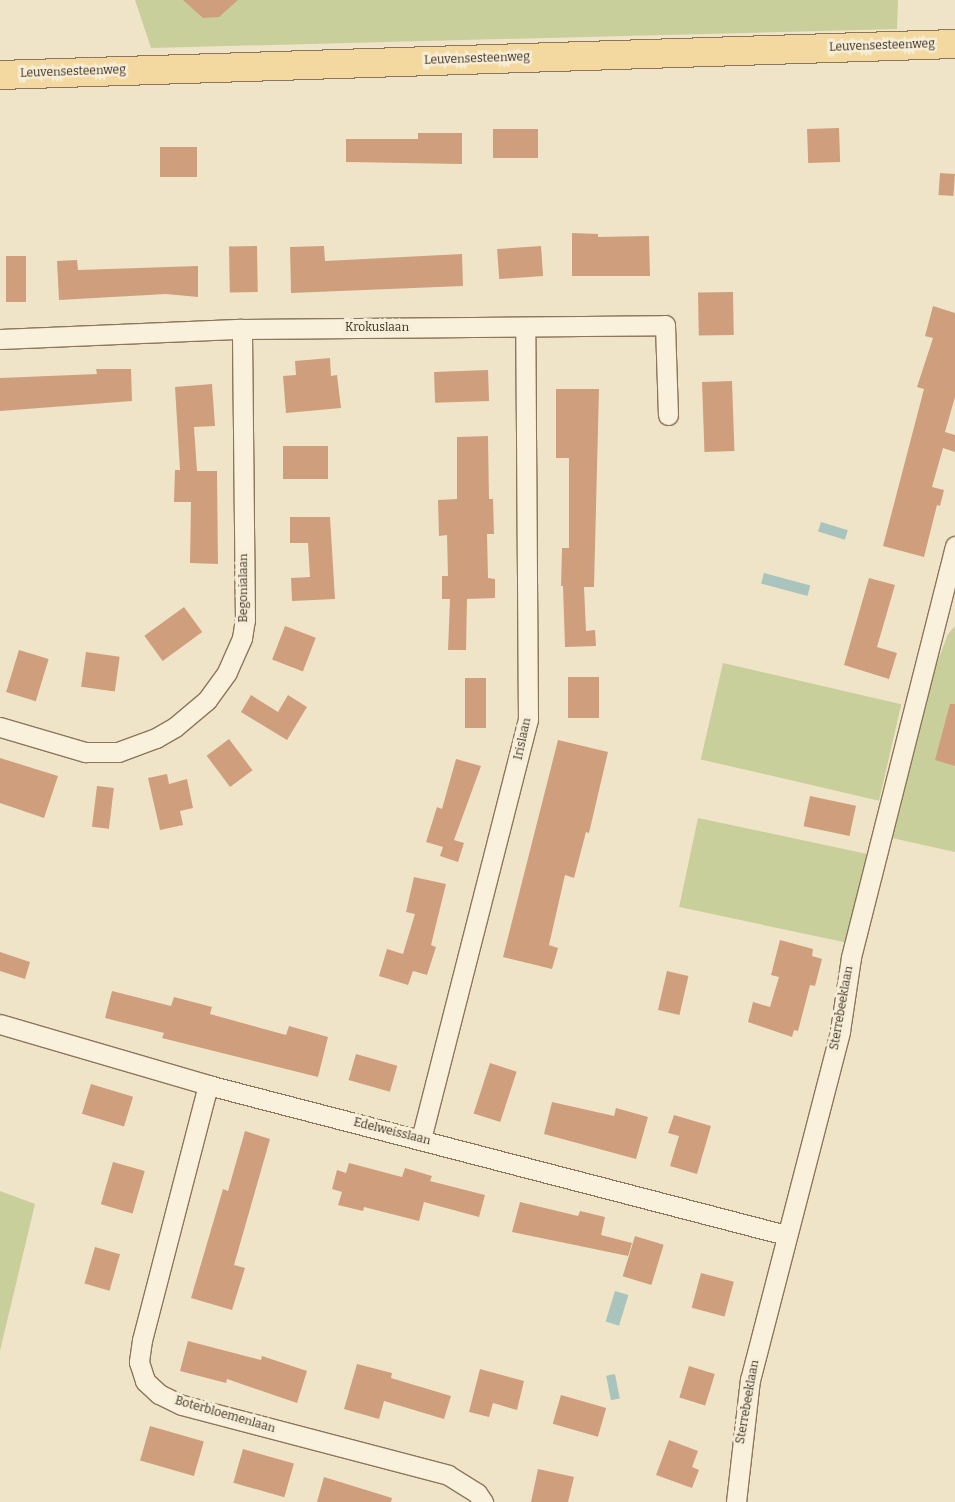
<!DOCTYPE html>
<style>
body{margin:0}
#map{position:relative;width:955px;height:1502px;overflow:hidden;background:#f0e4c8;font-family:Bitter,serif}
div>[style]{position:absolute}
.green>*{inset:0;background:#c9cf9b;transform-origin:0 0}
.water>*{inset:0;background:#a9c4bc;transform-origin:0 0}
.building>*{inset:0;background:#cf9f7d;transform-origin:0 0}
.roads{filter:drop-shadow(1px 0 #8d765c) drop-shadow(-1px 0 #8d765c) drop-shadow(0 1px #8d765c) drop-shadow(0 -1px #8d765c)}
.street>*{height:19px;margin:-9.5px;padding:0 9.5px;transform-origin:9.5px;border-radius:9.5px;background:#faf1dc}
.primary>*{height:28px;margin:-14px;padding:0 14px;transform-origin:14px;border-radius:14px;background:#f3d9a0}
span{translate:-50% -50%;white-space:nowrap;text-align:center;line-height:1.15;-webkit-text-stroke:5px #f7eed8;paint-order:stroke}
.street-label{font-size:12px;color:#3d2e20}
</style>
<div id="map">
<div class="green">
<i style="clip-path:polygon(135px 0,898px 0,897px 29px,151px 48px)"></i>
<i style="clip-path:polygon(955px 626px,955px 852px,892px 838px,932px 676px,948px 634px)"></i>
<i style="left:723px;top:663px;width:183px;height:99px;rotate:13deg"></i>
<i style="left:698px;top:818px;width:173px;height:91px;rotate:12deg"></i>
<i style="clip-path:polygon(0 1191px,35px 1204px,0 1351px)"></i>
</div>
<div class="water">
<i style="left:821px;top:522px;width:28px;height:10px;rotate:17deg"></i>
<i style="left:764px;top:573px;width:48px;height:11px;rotate:15deg"></i>
<i style="left:615px;top:1291px;width:14px;height:32px;rotate:17deg"></i>
<i style="left:615px;top:1374px;width:25px;height:9px;rotate:79deg"></i>
</div>
<div class="building">
<i style="clip-path:polygon(183px 0,238px 0,219px 17px,203px 18px)"></i>
<i style="left:839px;top:128px;width:34px;height:32px;rotate:88deg"></i>
<i style="left:538px;top:129px;width:29px;height:45px;rotate:90deg"></i>
<i style="clip-path:polygon(418px 133px,462px 133px,462px 164px,346px 162px,346px 139px,418px 139px)"></i>
<i style="left:160px;top:147px;width:37px;height:30px"></i>
<i style="left:940px;top:173px;width:15px;height:22px;rotate:4deg"></i>
<i style="clip-path:polygon(572px 233px,598px 234px,598px 237px,649px 236px,650px 276px,572px 276px)"></i>
<i style="left:257px;top:246px;width:46px;height:28px;rotate:89deg"></i>
<i style="clip-path:polygon(324px 246px,325px 261px,462px 254px,463px 286px,291px 293px,290px 247px)"></i>
<i style="left:541px;top:246px;width:30px;height:44px;rotate:86deg"></i>
<i style="left:6px;top:256px;width:20px;height:46px"></i>
<i style="clip-path:polygon(77px 260px,78px 270px,198px 266px,198px 297px,166px 294px,59px 300px,57px 261px)"></i>
<i style="left:733px;top:292px;width:43px;height:35px;rotate:89deg"></i>
<i style="clip-path:polygon(933px 306px,955px 313px,955px 397px,945px 432px,955px 435px,955px 452px,943px 448px,932px 487px,944px 490px,940px 506px,937px 505px,924px 557px,883px 546px,924px 389px,917px 387px,933px 338px,925px 336px)"></i>
<i style="clip-path:polygon(330px 358px,331px 376px,337px 375px,341px 408px,286px 413px,283px 376px,296px 375px,295px 361px)"></i>
<i style="clip-path:polygon(96px 369px,131px 369px,132px 401px,0 411px,0 378px,97px 374px)"></i>
<i style="left:488px;top:370px;width:31px;height:54px;rotate:88deg"></i>
<i style="left:732px;top:381px;width:70px;height:30px;rotate:88deg"></i>
<i style="clip-path:polygon(212px 384px,215px 426px,194px 427px,197px 471px,217px 471px,218px 564px,190px 563px,191px 502px,174px 502px,175px 470px,180px 470px,175px 387px)"></i>
<i style="clip-path:polygon(556px 389px,599px 389px,594px 587px,584px 587px,586px 631px,595px 630px,596px 646px,565px 647px,563px 586px,561px 586px,562px 548px,569px 548px,569px 458px,556px 458px)"></i>
<i style="clip-path:polygon(488px 436px,489px 499px,493px 499px,494px 534px,487px 534px,488px 578px,495px 579px,495px 598px,467px 599px,466px 650px,448px 650px,450px 599px,442px 599px,442px 576px,448px 576px,447px 535px,439px 536px,438px 500px,457px 499px,457px 437px)"></i>
<i style="left:283px;top:446px;width:45px;height:33px"></i>
<i style="clip-path:polygon(290px 517px,330px 517px,335px 599px,292px 601px,291px 578px,310px 577px,308px 543px,290px 543px)"></i>
<i style="clip-path:polygon(869px 578px,895px 585px,877px 647px,897px 653px,889px 679px,844px 665px)"></i>
<i style="left:184px;top:607px;width:31px;height:49px;rotate:54deg"></i>
<i style="left:285px;top:626px;width:33px;height:36px;rotate:21deg"></i>
<i style="left:19px;top:650px;width:31px;height:44px;rotate:17deg"></i>
<i style="left:86px;top:652px;width:34px;height:35px;rotate:8deg"></i>
<i style="left:599px;top:677px;width:41px;height:31px;rotate:90deg"></i>
<i style="left:465px;top:678px;width:21px;height:50px"></i>
<i style="clip-path:polygon(251px 695px,278px 712px,288px 695px,307px 707px,287px 740px,241px 712px)"></i>
<i style="clip-path:polygon(950px 704px,955px 704px,955px 766px,935px 760px)"></i>
<i style="left:229px;top:739px;width:39px;height:28px;rotate:53deg"></i>
<i style="clip-path:polygon(558px 740px,608px 752px,589px 833px,586px 832px,574px 878px,565px 875px,549px 945px,558px 948px,552px 969px,503px 957px)"></i>
<i style="clip-path:polygon(0 758px,58px 776px,44px 818px,0 803px)"></i>
<i style="clip-path:polygon(456px 759px,481px 766px,454px 840px,464px 843px,458px 862px,440px 856px,443px 847px,426px 842px,437px 807px,442px 809px)"></i>
<i style="clip-path:polygon(167px 774px,169px 784px,187px 779px,193px 808px,180px 811px,183px 825px,160px 830px,148px 778px)"></i>
<i style="left:97px;top:786px;width:17px;height:41px;rotate:7deg"></i>
<i style="left:810px;top:796px;width:47px;height:31px;rotate:12deg"></i>
<i style="clip-path:polygon(414px 877px,446px 884px,431px 945px,436px 947px,427px 975px,413px 971px,408px 985px,379px 976px,387px 949px,403px 954px,415px 914px,406px 912px)"></i>
<i style="clip-path:polygon(780px 940px,813px 949px,812px 956px,822px 959px,815px 986px,810px 985px,798px 1031px,794px 1030px,792px 1037px,748px 1022px,753px 1002px,770px 1007px,779px 977px,771px 975px)"></i>
<i style="clip-path:polygon(0 952px,30px 962px,25px 979px,0 971px)"></i>
<i style="left:667px;top:971px;width:22px;height:40px;rotate:13deg"></i>
<i style="clip-path:polygon(112px 991px,171px 1006px,174px 997px,212px 1007px,210px 1014px,286px 1035px,289px 1026px,328px 1037px,318px 1077px,162px 1038px,164px 1033px,105px 1018px)"></i>
<i style="left:356px;top:1054px;width:43px;height:27px;rotate:16deg"></i>
<i style="left:490px;top:1063px;width:28px;height:53px;rotate:18deg"></i>
<i style="left:91px;top:1084px;width:44px;height:31px;rotate:17deg"></i>
<i style="clip-path:polygon(552px 1102px,614px 1116px,616px 1108px,648px 1117px,636px 1159px,544px 1134px)"></i>
<i style="clip-path:polygon(674px 1115px,711px 1126px,697px 1174px,670px 1166px,679px 1136px,668px 1133px)"></i>
<i style="clip-path:polygon(245px 1131px,270px 1139px,234px 1265px,245px 1268px,232px 1310px,191px 1298px,223px 1189px,228px 1191px)"></i>
<i style="left:113px;top:1162px;width:33px;height:44px;rotate:16deg"></i>
<i style="clip-path:polygon(349px 1163px,402px 1177px,405px 1168px,432px 1176px,430px 1181px,485px 1195px,479px 1217px,424px 1202px,419px 1221px,364px 1207px,363px 1211px,338px 1205px,342px 1192px,332px 1189px,337px 1170px,346px 1173px)"></i>
<i style="clip-path:polygon(520px 1202px,578px 1216px,580px 1211px,605px 1217px,601px 1235px,632px 1243px,628px 1256px,512px 1232px)"></i>
<i style="left:635px;top:1236px;width:30px;height:42px;rotate:17deg"></i>
<i style="left:95px;top:1247px;width:26px;height:38px;rotate:16deg"></i>
<i style="left:701px;top:1273px;width:34px;height:36px;rotate:15deg"></i>
<i style="clip-path:polygon(188px 1341px,261px 1360px,262px 1356px,307px 1371px,297px 1403px,227px 1379px,226px 1383px,180px 1371px)"></i>
<i style="clip-path:polygon(357px 1364px,392px 1373px,391px 1378px,451px 1396px,444px 1419px,384px 1401px,379px 1419px,344px 1409px)"></i>
<i style="left:689px;top:1366px;width:27px;height:33px;rotate:17deg"></i>
<i style="clip-path:polygon(480px 1369px,524px 1381px,517px 1410px,493px 1403px,489px 1417px,469px 1412px)"></i>
<i style="left:561px;top:1395px;width:47px;height:30px;rotate:16deg"></i>
<i style="left:150px;top:1426px;width:56px;height:36px;rotate:16deg"></i>
<i style="clip-path:polygon(669px 1440px,698px 1451px,692px 1467px,699px 1470px,692px 1488px,656px 1475px)"></i>
<i style="left:243px;top:1449px;width:53px;height:35px;rotate:16deg"></i>
<i style="clip-path:polygon(538px 1469px,574px 1477px,568px 1502px,531px 1502px)"></i>
<i style="clip-path:polygon(324px 1477px,392px 1498px,391px 1502px,317px 1502px)"></i>
</div>
<div class="roads">
<div class="street">
<i style="left:0;top:339px;width:242px;rotate:-2.4deg"></i>
<i style="left:242px;top:329px;width:423px;rotate:-0.5deg"></i>
<i style="left:665px;top:325px;width:90px;rotate:88.1deg"></i>
<i style="left:0;top:727px;width:89px;rotate:16.4deg"></i>
<i style="left:85px;top:752px;width:33px"></i>
<i style="left:118px;top:752px;width:40px;rotate:-20.2deg"></i>
<i style="left:156px;top:738px;width:22px;rotate:-30deg"></i>
<i style="left:175px;top:727px;width:42px;rotate:-40.2deg"></i>
<i style="left:207px;top:700px;width:34px;rotate:-54deg"></i>
<i style="left:227px;top:672px;width:37px;rotate:-66deg"></i>
<i style="left:242px;top:638px;width:18px;rotate:-81deg"></i>
<i style="left:245px;top:620px;width:291px;rotate:-90.6deg"></i>
<i style="left:0;top:1024px;width:217px;rotate:16.3deg"></i>
<i style="left:208px;top:1085px;width:597px;rotate:14.55deg"></i>
<i style="left:208px;top:1085px;width:263px;rotate:104.5deg"></i>
<i style="left:142px;top:1340px;width:22px;rotate:98deg"></i>
<i style="left:139px;top:1362px;width:20px;rotate:72deg"></i>
<i style="left:145px;top:1381px;width:19px;rotate:43deg"></i>
<i style="left:159px;top:1394px;width:25px;rotate:26deg"></i>
<i style="left:182px;top:1405px;width:275px;rotate:14.7deg"></i>
<i style="left:448px;top:1475px;width:34px;rotate:32deg"></i>
<i style="left:477px;top:1493px;width:11px;rotate:56deg"></i>
<i style="left:421px;top:1139px;width:432px;rotate:-75.7deg"></i>
<i style="left:528px;top:720px;width:392px;rotate:-90.4deg"></i>
<i style="left:736px;top:1502px;width:123px;rotate:-83.5deg"></i>
<i style="left:750px;top:1380px;width:360px;rotate:-75.5deg"></i>
<i style="left:840px;top:1031px;width:75px;rotate:-81.5deg"></i>
<i style="left:851px;top:957px;width:424px;rotate:-75.8deg"></i>
</div>
<div class="primary">
<i style="left:0;top:75px;width:956px;rotate:-1.86deg"></i>
</div>
</div>
<div class="street-label">
<span style="left:882px;top:46px;rotate:-2deg">Leuvensesteenweg</span>
<span style="left:477px;top:59px;rotate:-2deg">Leuvensesteenweg</span>
<span style="left:73px;top:72px;rotate:-2deg">Leuvensesteenweg</span>
<span style="left:377px;top:328px">Krokuslaan</span>
<span style="left:244px;top:588px;rotate:-90deg">Begonialaan</span>
<span style="left:523px;top:739px;rotate:-78deg">Irislaan</span>
<span style="left:842px;top:1008px;rotate:-80deg">Sterrebeeklaan</span>
<span style="left:392px;top:1132px;rotate:14deg">Edelweisslaan</span>
<span style="left:748px;top:1402px;rotate:-80deg">Sterrebeeklaan</span>
<span style="left:225px;top:1415px;rotate:16deg">Boterbloemenlaan</span>
</div>
</div>
